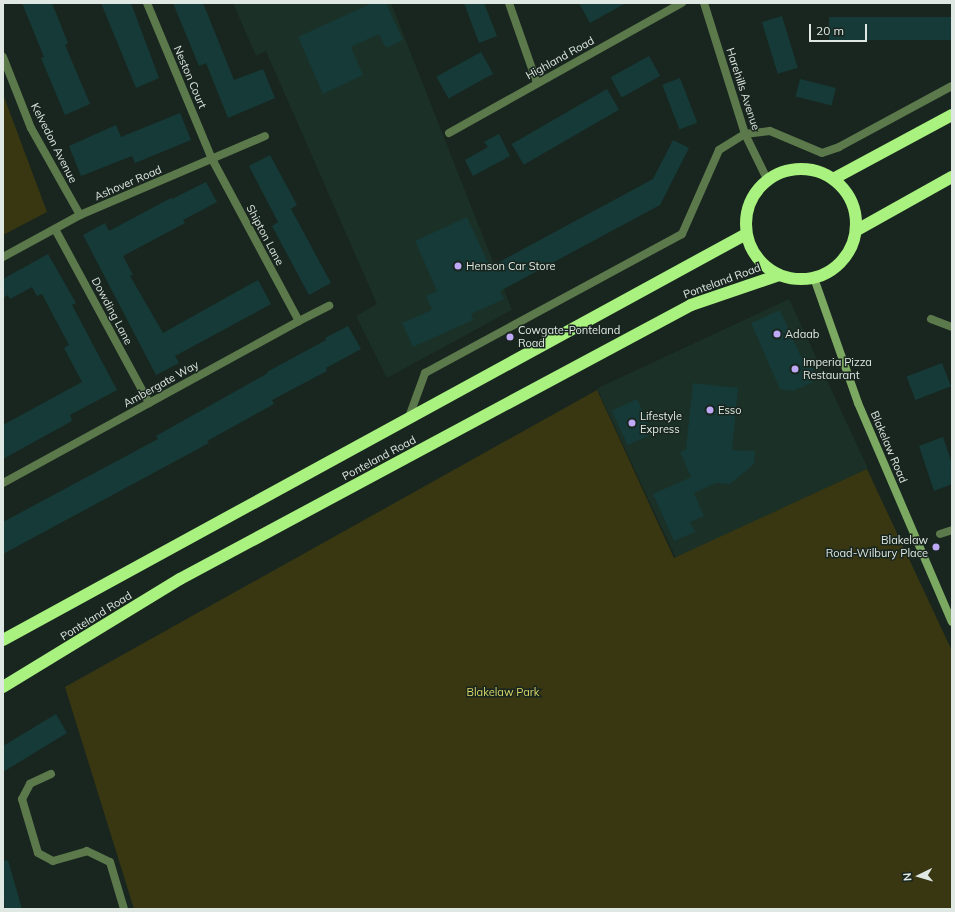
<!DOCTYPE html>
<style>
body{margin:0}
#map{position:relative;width:955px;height:912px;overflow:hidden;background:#19261f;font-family:Mulish,sans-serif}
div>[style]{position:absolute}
.built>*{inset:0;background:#1b3026;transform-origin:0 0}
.green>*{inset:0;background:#383711}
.building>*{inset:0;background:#153a37;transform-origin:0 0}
.street>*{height:8px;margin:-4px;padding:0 4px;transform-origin:4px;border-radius:4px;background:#5c794c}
.secondary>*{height:8px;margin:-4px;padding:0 4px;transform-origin:4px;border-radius:4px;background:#7ca961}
.highway>*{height:12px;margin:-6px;padding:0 6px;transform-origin:6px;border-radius:6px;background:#aaf27f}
.highway>.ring{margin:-6px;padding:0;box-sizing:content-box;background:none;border:12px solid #aaf27f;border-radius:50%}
.dots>*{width:11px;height:11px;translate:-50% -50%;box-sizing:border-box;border:2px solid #19261f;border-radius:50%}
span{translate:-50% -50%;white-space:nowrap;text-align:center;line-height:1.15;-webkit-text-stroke:3px #19261f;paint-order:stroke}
.street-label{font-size:11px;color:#dfe8e3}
.poi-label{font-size:11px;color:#dfe8e3}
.left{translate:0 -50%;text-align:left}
.right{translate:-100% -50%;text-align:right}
.park-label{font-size:11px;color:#d9d767}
.frame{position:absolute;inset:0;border:4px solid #dfe8e3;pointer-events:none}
.north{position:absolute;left:899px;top:856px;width:40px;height:40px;-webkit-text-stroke:3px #19261f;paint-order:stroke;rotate:265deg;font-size:11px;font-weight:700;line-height:16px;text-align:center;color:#dfe8e3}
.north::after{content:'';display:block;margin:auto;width:14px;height:18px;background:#dfe8e3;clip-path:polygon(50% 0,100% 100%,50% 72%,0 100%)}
.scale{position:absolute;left:809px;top:24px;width:58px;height:18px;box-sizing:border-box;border:2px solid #dfe8e3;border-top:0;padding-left:5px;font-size:12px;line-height:14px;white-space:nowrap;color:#dfe8e3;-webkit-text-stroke:3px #19261f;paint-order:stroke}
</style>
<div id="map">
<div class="built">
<i style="clip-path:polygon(233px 3px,391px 3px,512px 310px,387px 378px,356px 316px,377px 304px,266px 51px,256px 56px)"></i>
<i style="left:789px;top:299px;width:187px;height:212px;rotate:65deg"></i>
</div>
<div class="green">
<i style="clip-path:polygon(3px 94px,47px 212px,3px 235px)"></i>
<i style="clip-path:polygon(597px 390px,674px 558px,867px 469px,952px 651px,952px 909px,134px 909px,65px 687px)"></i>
</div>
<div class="building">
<i style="clip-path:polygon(22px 3px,52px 3px,68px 43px,65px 45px,90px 104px,65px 115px,41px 58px,44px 57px)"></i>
<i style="clip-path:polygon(101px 3px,131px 3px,159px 78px,136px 88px)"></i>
<i style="clip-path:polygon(173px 3px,203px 3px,234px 80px,263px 69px,275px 98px,228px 118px,206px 63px,199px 66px)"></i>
<i style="clip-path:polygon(372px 3px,386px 3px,403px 40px,386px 48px,379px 34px,351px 47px,363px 75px,323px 94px,298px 37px)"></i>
<i style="clip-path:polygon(464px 3px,484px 3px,497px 36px,479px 43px)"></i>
<i style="clip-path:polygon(579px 3px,626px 3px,590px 23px)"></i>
<i style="left:782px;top:16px;width:54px;height:21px;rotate:73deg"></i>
<i style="left:952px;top:17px;width:23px;height:123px;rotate:90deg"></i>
<i style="left:481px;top:52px;width:25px;height:51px;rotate:61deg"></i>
<i style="left:649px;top:56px;width:23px;height:44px;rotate:61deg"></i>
<i style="left:680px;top:78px;width:48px;height:19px;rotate:69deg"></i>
<i style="left:800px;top:79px;width:37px;height:18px;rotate:14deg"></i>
<i style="left:607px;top:89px;width:24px;height:110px;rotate:60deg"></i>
<i style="clip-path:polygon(180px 113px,191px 140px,135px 163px,132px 156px,81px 176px,69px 146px,116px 125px,121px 137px)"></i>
<i style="clip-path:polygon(499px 134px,510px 156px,473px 176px,465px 160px,488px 147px,484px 142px)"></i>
<i style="clip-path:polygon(673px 140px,689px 148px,660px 205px,500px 291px,504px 299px,471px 314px,473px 320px,413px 347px,402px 323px,432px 310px,426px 296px,437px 291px,415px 241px,467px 217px,490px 267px,653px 179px)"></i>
<i style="clip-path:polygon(270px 155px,297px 205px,291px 209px,331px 283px,309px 295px,272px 226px,278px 222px,249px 166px)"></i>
<i style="clip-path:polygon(206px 182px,217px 202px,183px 220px,185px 223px,123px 256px,133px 275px,130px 276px,163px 333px,258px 280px,271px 304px,175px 356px,179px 363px,156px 375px,83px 235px,105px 223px,109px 231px,171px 198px,172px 199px)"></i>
<i style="clip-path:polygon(48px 254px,76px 303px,72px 305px,117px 390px,70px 415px,72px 421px,3px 459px,3px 425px,82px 382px,64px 348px,69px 345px,42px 294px,37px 296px,32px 287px,10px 299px,8px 295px,3px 298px,3px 279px)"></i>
<i style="clip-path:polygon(780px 310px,801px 357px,806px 355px,815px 373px,810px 376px,813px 382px,793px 391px,780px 389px,751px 323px)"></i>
<i style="clip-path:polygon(348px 326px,361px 349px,326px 368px,327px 371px,272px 400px,274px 404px,207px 441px,209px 443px,3px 554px,3px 522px,158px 439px,156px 436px,268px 373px,267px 372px,326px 340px,325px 338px)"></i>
<i style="left:942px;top:363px;width:25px;height:38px;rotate:69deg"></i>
<i style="clip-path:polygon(693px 383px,738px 388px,732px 450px,755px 451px,754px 464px,730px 484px,716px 483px,694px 493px,704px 516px,690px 522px,695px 532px,674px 541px,653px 494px,691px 477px,680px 452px,686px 449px)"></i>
<i style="left:637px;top:399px;width:38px;height:28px;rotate:65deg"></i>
<i style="clip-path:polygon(943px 437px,952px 464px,952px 484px,934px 491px,919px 446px)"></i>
<i style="clip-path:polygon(56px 714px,67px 733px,3px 772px,3px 746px)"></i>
<i style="clip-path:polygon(8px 860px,22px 909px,5px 909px,3px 892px,3px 861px)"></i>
</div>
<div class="street">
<i style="left:147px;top:3px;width:169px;rotate:67.4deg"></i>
<i style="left:212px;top:159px;width:184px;rotate:61.8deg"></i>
<i style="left:509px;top:3px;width:85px;rotate:70.7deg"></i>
<i style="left:704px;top:3px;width:137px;rotate:72.6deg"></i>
<i style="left:745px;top:134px;width:50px;rotate:63.9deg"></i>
<i style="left:3px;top:57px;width:76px;rotate:68.5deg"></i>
<i style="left:31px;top:128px;width:100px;rotate:60.6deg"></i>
<i style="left:449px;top:133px;width:267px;rotate:-29.2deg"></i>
<i style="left:55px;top:229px;width:198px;rotate:61.6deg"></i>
<i style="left:3px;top:257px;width:88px;rotate:-28.6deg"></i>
<i style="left:80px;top:215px;width:201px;rotate:-23.1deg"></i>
<i style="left:931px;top:319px;width:22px;rotate:21deg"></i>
<i style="left:409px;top:417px;width:47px;rotate:-70deg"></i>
<i style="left:425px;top:373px;width:292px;rotate:-28.4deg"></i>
<i style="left:682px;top:234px;width:92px;rotate:-66.2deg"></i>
<i style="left:719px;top:150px;width:31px;rotate:-32deg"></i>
<i style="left:745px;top:134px;width:25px;rotate:-7deg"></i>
<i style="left:770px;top:131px;width:56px;rotate:22.9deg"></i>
<i style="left:822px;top:153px;width:18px;rotate:-19deg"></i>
<i style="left:839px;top:147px;width:128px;rotate:-28.4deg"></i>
<i style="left:3px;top:483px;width:337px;rotate:-28.7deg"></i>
<i style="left:299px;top:321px;width:34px;rotate:-27deg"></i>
<i style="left:940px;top:534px;width:13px;rotate:-18deg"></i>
<i style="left:51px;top:774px;width:23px;rotate:155deg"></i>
<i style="left:30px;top:784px;width:17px;rotate:118deg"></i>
<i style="left:22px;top:799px;width:56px;rotate:73.5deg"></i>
<i style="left:38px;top:853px;width:17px;rotate:28deg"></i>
<i style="left:53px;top:861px;width:35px;rotate:-16deg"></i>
<i style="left:87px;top:851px;width:25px;rotate:26deg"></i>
<i style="left:110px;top:862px;width:49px;rotate:73.4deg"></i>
</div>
<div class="secondary">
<i style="left:814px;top:278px;width:133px;rotate:70.6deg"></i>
<i style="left:858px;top:403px;width:238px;rotate:66.8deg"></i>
</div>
<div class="highway">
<i class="ring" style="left:746px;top:169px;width:98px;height:98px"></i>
<i style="left:833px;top:179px;width:135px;rotate:-28.3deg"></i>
<i style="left:857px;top:230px;width:109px;rotate:-29.2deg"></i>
<i style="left:3px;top:640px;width:847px;rotate:-28.65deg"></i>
<i style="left:3px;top:687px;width:207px;rotate:-31.4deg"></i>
<i style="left:180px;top:579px;width:580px;rotate:-28.2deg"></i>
<i style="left:691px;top:305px;width:93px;rotate:-18.8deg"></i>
</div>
<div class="dots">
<i style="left:458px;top:266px;background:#bda9f5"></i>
<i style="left:777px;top:334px;background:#bda9f5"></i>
<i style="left:510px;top:337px;background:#bda9f5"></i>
<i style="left:795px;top:369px;background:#bda9f5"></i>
<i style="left:710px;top:410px;background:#bda9f5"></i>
<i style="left:632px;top:423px;background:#bda9f5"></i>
<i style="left:936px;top:547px;background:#bda9f5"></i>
</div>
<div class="street-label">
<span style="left:560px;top:58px;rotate:-29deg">Highland Road</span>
<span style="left:190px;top:77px;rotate:67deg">Neston Court</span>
<span style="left:743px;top:89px;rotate:72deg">Harehills Avenue</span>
<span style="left:54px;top:143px;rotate:63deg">Kelvedon Avenue</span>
<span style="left:128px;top:183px;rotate:-23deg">Ashover Road</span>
<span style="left:265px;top:235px;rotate:62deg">Shipton Lane</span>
<span style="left:722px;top:281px;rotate:-20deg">Ponteland Road</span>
<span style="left:112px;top:311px;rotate:62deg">Dowding Lane</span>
<span style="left:161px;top:384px;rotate:-29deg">Ambergate Way</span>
<span style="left:889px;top:447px;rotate:67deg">Blakelaw Road</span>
<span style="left:379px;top:458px;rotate:-28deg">Ponteland Road</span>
<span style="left:96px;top:616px;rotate:-32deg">Ponteland Road</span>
</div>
<div class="poi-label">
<span class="left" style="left:466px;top:266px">Henson Car Store</span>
<span class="left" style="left:518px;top:337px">Cowgate-Ponteland<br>Road</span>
<span class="left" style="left:785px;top:334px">Adaab</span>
<span class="left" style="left:803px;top:369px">Imperia Pizza<br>Restaurant</span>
<span class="left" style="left:718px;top:410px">Esso</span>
<span class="left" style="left:640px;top:423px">Lifestyle<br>Express</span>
<span class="right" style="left:928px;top:547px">Blakelaw<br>Road-Wilbury Place</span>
</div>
<div class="park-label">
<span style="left:503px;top:692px">Blakelaw Park</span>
</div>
<div class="frame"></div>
<div class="north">N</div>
<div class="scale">20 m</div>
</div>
